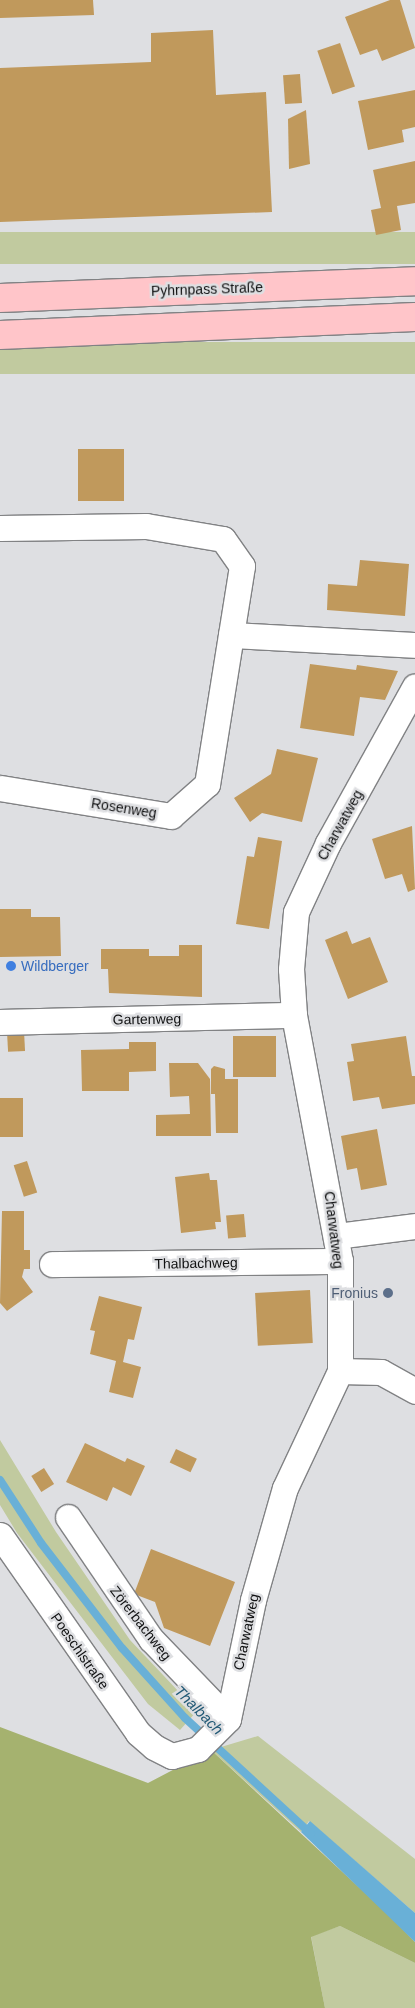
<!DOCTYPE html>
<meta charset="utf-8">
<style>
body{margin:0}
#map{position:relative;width:415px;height:2008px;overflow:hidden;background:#dedfe2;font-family:Arial,sans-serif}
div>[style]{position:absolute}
.green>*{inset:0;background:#c1ca9f;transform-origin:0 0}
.forest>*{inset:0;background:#a5b26f}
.water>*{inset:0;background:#69b0d7}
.stream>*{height:8px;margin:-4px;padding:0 4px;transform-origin:4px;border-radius:4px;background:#69b0d7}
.building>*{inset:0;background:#c0995c;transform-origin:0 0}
.roads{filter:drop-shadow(1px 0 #818284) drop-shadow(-1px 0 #818284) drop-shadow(0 1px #818284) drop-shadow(0 -1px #818284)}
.street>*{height:25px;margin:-12.5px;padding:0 12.5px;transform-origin:12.5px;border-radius:12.5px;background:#fff}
.primary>*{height:28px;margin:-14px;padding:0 14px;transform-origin:14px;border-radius:14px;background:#ffc5c9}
.dots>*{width:14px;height:14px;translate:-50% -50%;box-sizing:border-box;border:2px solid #dedfe2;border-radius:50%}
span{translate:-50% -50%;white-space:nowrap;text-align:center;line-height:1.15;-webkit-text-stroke:5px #dedfe2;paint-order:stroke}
.street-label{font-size:14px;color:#101112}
.shop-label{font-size:14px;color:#366cbe}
.left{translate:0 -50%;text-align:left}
.service-label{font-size:14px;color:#4e5e75}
.right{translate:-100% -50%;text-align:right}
.water-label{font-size:15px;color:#235a76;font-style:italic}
</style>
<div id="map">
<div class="green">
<i style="left:415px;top:232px;width:32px;height:415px;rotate:90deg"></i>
<i style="left:415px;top:342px;width:32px;height:415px;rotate:90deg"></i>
<i style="clip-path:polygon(0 1440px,56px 1532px,130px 1640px,197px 1711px,180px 1730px,148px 1704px,17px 1533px,0 1505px)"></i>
<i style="clip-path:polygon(258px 1736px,415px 1859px,415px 1913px,309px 1821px,301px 1832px,211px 1750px)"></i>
<i style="clip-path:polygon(340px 1926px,415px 1963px,415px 2008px,325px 2008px,311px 1936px)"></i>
</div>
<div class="forest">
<i style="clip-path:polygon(0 1727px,148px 1783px,211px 1750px,391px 1917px,415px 1942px,415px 1963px,340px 1926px,311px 1937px,325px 2008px,0 2008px)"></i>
</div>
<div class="water">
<i style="clip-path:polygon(310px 1821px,415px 1913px,415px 1942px,301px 1832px)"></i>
</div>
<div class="stream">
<i style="left:0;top:1480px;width:75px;rotate:56.9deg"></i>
<i style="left:41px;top:1543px;width:133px;rotate:52.4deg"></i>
<i style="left:122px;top:1648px;width:94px;rotate:48deg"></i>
<i style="left:185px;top:1718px;width:171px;rotate:42.6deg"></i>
</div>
<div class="building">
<i style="clip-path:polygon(0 0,93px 0,94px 15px,0 18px)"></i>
<i style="clip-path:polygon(390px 0,400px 0,415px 48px,382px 61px,377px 49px,360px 55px,345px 17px)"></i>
<i style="clip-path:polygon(213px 30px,216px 95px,266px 92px,272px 212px,0 222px,0 68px,151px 62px,151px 33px)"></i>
<i style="left:340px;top:43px;width:46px;height:24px;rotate:71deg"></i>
<i style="left:300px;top:74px;width:29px;height:17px;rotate:86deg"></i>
<i style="clip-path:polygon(415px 90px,415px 127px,402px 130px,404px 142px,368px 150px,358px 101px)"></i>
<i style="clip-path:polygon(306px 110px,310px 164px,289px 169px,288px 119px)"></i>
<i style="clip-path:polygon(415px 161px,415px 203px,397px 206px,401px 230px,376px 235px,371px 210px,381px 208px,373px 170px)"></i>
<i style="left:78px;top:449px;width:46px;height:52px"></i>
<i style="clip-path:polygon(360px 560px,409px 564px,405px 616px,327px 610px,328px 584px,357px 586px)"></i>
<i style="clip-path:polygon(310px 664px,356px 670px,357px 665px,398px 671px,385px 700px,360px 697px,354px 736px,300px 728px)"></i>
<i style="clip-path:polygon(277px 749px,318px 758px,302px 822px,262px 813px,250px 822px,234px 798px,271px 774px)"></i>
<i style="clip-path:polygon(412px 826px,415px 889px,408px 892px,402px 874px,385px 879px,372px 839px)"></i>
<i style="clip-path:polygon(258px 837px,282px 841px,269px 929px,236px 924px,247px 856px,254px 857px)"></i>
<i style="clip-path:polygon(0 909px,31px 909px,31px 917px,60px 917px,61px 956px,0 957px)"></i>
<i style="clip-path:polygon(347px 931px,352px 944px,370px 937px,388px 982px,348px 999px,325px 940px)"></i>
<i style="clip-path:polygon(179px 945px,202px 945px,202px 997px,109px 993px,108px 969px,101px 969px,101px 949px,149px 949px,149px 956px,179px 956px)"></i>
<i style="left:24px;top:1031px;width:20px;height:17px;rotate:87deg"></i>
<i style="left:276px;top:1036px;width:41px;height:43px;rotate:90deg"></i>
<i style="clip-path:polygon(406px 1036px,412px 1076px,415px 1076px,415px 1104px,382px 1109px,379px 1097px,353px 1101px,347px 1062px,354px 1061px,351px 1044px)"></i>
<i style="clip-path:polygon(129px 1042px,156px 1042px,156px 1071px,129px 1072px,129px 1091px,82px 1091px,81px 1050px,129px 1049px)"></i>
<i style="clip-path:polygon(169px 1063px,198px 1063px,210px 1079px,211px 1136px,156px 1136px,156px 1115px,190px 1114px,189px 1096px,170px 1097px)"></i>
<i style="clip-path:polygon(214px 1066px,225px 1069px,225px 1079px,238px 1079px,238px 1133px,216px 1133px,215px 1094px,211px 1094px,211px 1069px)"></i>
<i style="left:0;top:1098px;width:23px;height:39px"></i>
<i style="clip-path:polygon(377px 1129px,387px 1185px,361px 1190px,357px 1168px,347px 1170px,341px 1136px)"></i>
<i style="left:27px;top:1161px;width:33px;height:14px;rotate:72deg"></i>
<i style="clip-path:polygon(209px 1173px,210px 1180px,217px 1180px,221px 1222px,215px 1222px,216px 1229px,181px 1233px,175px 1177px)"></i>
<i style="clip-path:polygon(2px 1211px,24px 1211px,24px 1250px,30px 1250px,30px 1269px,24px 1269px,22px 1277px,33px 1292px,7px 1311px,0 1303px)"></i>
<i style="left:244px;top:1214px;width:23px;height:18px;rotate:85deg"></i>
<i style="left:310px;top:1290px;width:53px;height:55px;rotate:87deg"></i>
<i style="clip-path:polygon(99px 1296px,142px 1307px,134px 1340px,128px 1339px,123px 1362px,141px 1367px,133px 1398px,109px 1392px,116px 1361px,90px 1354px,95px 1331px,90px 1330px)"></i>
<i style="clip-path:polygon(85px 1443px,125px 1462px,127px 1458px,145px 1466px,131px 1496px,113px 1487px,107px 1501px,66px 1482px)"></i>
<i style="left:176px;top:1449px;width:23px;height:15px;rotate:25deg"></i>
<i style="left:44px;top:1468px;width:19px;height:15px;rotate:58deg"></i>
<i style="clip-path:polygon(151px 1549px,235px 1582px,210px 1646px,164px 1628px,155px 1602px,134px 1594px)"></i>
</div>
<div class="roads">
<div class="street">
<i style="left:0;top:528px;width:146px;rotate:-0.8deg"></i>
<i style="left:146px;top:526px;width:78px;rotate:9.6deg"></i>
<i style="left:223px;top:539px;width:33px;rotate:55deg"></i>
<i style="left:242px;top:566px;width:221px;rotate:99.1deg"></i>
<i style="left:207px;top:784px;width:48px;rotate:138.4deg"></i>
<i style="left:171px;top:816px;width:173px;rotate:-170.7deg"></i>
<i style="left:231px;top:635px;width:184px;rotate:3.1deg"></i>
<i style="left:0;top:1022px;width:294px;rotate:-1.4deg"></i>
<i style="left:336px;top:1236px;width:80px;rotate:-7.2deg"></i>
<i style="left:52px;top:1264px;width:288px;rotate:-0.6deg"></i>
<i style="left:340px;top:1371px;width:41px;rotate:1.4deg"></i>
<i style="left:381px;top:1372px;width:39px;rotate:29deg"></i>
<i style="left:68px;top:1517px;width:148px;rotate:55.8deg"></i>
<i style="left:151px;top:1639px;width:111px;rotate:46.1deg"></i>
<i style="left:0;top:1535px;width:241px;rotate:55.1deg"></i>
<i style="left:138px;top:1733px;width:21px;rotate:41deg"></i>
<i style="left:154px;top:1747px;width:20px;rotate:27deg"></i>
<i style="left:172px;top:1756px;width:27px;rotate:-15deg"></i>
<i style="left:198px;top:1749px;width:42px;rotate:-45deg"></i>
<i style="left:228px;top:1719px;width:122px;rotate:-78.1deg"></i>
<i style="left:253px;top:1600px;width:116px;rotate:-74.1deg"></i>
<i style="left:285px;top:1488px;width:129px;rotate:-64.8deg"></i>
<i style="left:340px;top:1371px;width:110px;rotate:-90deg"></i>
<i style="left:340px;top:1261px;width:250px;rotate:-100.6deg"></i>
<i style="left:294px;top:1015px;width:46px;rotate:-93.7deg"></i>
<i style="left:291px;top:969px;width:57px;rotate:-85deg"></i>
<i style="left:296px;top:912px;width:76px;rotate:-65.1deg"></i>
<i style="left:328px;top:843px;width:179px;rotate:-61deg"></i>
</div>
<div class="primary">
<i style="left:0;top:298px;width:415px;rotate:-2.3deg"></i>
<i style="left:0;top:335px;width:415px;rotate:-2.5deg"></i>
</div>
</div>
<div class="dots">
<i style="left:11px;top:966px;background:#3f7fe0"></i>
<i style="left:388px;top:1293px;background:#5c6f8a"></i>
</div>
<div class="street-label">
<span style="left:207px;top:289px;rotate:-2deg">Pyhrnpass Straße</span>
<span style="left:124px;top:808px;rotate:9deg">Rosenweg</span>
<span style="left:340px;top:825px;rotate:-61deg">Charwatweg</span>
<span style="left:147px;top:1019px;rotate:-1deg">Gartenweg</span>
<span style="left:334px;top:1230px;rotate:83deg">Charwatweg</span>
<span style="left:196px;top:1263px;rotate:-1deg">Thalbachweg</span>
<span style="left:141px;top:1623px;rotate:52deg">Zörerbachweg</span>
<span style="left:246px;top:1632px;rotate:-78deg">Charwatweg</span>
<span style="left:80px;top:1651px;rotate:55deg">Poeschlstraße</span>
</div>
<div class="shop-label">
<span class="left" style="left:21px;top:966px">Wildberger</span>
</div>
<div class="service-label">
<span class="right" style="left:378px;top:1293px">Fronius</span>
</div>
<div class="water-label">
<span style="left:199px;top:1710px;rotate:45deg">Thalbach</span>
</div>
</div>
